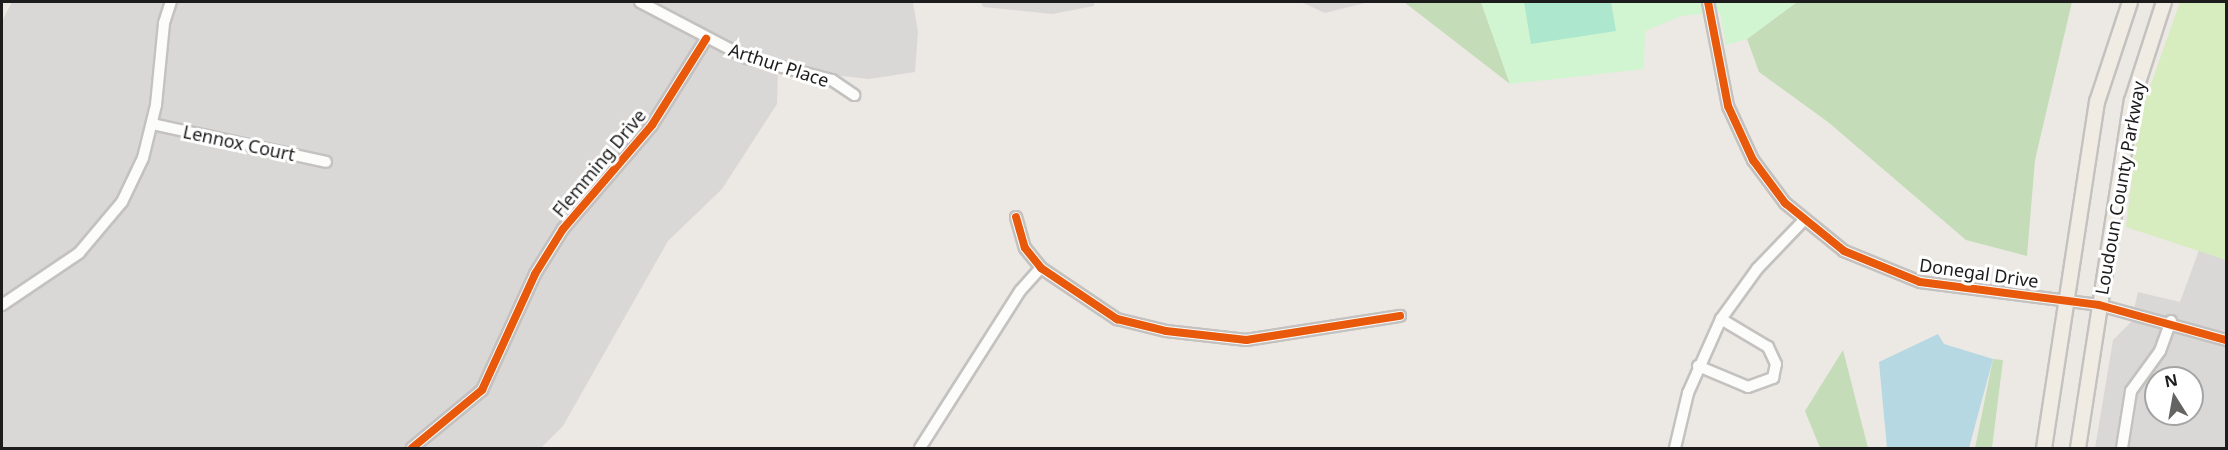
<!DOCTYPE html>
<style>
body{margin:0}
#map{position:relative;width:2228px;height:450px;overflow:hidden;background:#ece9e4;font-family:"Noto Sans",sans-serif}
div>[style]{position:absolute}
.residential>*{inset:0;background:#dad8d6}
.grass>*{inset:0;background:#d7ecbf}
.forest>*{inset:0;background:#c4dcb7}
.park>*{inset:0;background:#d0f5d0}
.pitch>*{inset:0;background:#ace7ce}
.water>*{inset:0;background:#b5d8e2}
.roads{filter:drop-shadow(2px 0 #c4c2c0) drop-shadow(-2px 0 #c4c2c0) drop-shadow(0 2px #c4c2c0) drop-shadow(0 -2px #c4c2c0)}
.minor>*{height:10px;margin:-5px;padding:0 5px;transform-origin:5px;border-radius:5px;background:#fcfcfb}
.major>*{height:14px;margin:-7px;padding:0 7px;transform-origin:7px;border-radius:7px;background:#f0ebe3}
.cycleway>*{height:8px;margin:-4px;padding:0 4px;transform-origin:4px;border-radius:4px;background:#e8590c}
span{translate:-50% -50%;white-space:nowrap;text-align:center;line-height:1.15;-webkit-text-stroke:6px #fff;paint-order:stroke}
.street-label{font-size:18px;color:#1c1c1c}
.frame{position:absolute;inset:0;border:3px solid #1c1c1c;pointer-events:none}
.north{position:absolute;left:2144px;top:366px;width:60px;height:60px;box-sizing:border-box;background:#fff;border:2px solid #a4a4a4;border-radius:50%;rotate:349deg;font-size:16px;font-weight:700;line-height:24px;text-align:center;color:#1c1c1c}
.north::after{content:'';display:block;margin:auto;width:21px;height:27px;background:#656462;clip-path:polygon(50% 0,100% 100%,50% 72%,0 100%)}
</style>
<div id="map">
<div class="residential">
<i style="clip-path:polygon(12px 2px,913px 2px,918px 32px,915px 72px,869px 79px,778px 69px,777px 104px,722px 189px,668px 241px,563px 426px,541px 448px,2px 448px,2px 21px)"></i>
<i style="clip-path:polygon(981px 2px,1094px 2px,1094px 6px,1052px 14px,983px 7px)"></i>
<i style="clip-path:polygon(1301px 2px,1369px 2px,1325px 13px)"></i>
<i style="clip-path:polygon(evenodd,2199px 250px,2226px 260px,2226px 448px,2095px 448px,2113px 340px,2131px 322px,2138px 292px,2180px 302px,2199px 250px,2156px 378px,2192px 378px,2192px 414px,2156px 414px,2156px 378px)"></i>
</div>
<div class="grass">
<i style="clip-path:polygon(2180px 2px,2226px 2px,2226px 260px,2126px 227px,2139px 118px)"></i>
</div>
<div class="forest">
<i style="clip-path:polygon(1404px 2px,1481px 2px,1510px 84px)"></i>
<i style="clip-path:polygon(1797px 2px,2072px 2px,2035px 160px,2027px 256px,1966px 240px,1828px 122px,1759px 72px,1747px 39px)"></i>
<i style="clip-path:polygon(1843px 350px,1868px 448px,1820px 448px,1805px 411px)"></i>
<i style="clip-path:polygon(1993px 359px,2003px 360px,1992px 448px,1975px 448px)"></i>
</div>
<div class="park">
<i style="clip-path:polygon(1481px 2px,1797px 2px,1747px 39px,1726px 45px,1720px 12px,1681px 16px,1645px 31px,1644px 69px,1510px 84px)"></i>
</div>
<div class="pitch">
<i style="clip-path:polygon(1524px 2px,1611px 2px,1616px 31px,1531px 44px)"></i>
</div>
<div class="water">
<i style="clip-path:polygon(1938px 334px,1944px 344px,1993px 359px,1969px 448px,1887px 448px,1879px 362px)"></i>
</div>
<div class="roads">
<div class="minor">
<i style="left:640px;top:2px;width:121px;rotate:27.6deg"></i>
<i style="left:747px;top:58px;width:88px;rotate:14.5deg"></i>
<i style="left:832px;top:80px;width:27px;rotate:34deg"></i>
<i style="left:1708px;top:2px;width:106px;rotate:79.1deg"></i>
<i style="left:1728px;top:106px;width:60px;rotate:65.2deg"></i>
<i style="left:1753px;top:160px;width:54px;rotate:53.3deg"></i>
<i style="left:1785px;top:203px;width:76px;rotate:39.1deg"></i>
<i style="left:1844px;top:251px;width:82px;rotate:22.2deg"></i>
<i style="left:1920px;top:282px;width:180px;rotate:7.3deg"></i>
<i style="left:2099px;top:305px;width:132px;rotate:15.4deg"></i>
<i style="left:152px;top:124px;width:178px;rotate:12.3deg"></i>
<i style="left:1016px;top:217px;width:32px;rotate:74deg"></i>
<i style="left:1025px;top:248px;width:26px;rotate:51deg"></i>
<i style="left:1041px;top:268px;width:92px;rotate:33.9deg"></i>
<i style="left:1117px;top:319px;width:50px;rotate:13.8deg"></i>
<i style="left:1166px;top:331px;width:81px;rotate:6.4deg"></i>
<i style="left:1246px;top:340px;width:156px;rotate:-8.9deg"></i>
<i style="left:2px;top:305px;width:93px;rotate:-34deg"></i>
<i style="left:79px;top:253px;width:67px;rotate:-49.9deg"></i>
<i style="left:122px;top:202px;width:49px;rotate:-64.5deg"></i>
<i style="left:143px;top:158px;width:55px;rotate:-76.2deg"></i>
<i style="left:156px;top:105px;width:82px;rotate:-84.4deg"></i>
<i style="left:164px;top:23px;width:22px;rotate:-72deg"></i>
<i style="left:1698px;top:366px;width:54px;rotate:22.8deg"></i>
<i style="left:1748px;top:387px;width:27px;rotate:-20deg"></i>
<i style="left:1773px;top:378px;width:14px;rotate:-78deg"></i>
<i style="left:1776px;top:364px;width:19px;rotate:-115deg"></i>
<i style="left:1768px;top:347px;width:55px;rotate:-149.2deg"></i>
<i style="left:412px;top:448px;width:91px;rotate:-39.6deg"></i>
<i style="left:482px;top:390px;width:128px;rotate:-65.4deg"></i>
<i style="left:535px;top:274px;width:53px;rotate:-58.1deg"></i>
<i style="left:563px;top:229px;width:137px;rotate:-49.4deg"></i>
<i style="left:652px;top:125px;width:102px;rotate:-57.9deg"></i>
<i style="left:920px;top:448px;width:186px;rotate:-57.5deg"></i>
<i style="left:1020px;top:291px;width:31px;rotate:-48deg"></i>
<i style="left:1675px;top:448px;width:57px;rotate:-76.7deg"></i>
<i style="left:1688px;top:393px;width:81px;rotate:-66deg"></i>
<i style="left:1721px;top:319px;width:62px;rotate:-54.2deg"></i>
<i style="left:1757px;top:269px;width:66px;rotate:-46.2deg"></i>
<i style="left:2122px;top:448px;width:58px;rotate:-81deg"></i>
<i style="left:2131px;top:391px;width:49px;rotate:-54.1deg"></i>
<i style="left:2160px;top:351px;width:32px;rotate:-70deg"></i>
</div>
<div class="major">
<i style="left:2044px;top:448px;width:350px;rotate:-81.3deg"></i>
<i style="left:2097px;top:102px;width:105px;rotate:-71.7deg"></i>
<i style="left:2078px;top:448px;width:351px;rotate:-81.2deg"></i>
<i style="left:2132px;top:101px;width:104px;rotate:-72.1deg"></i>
</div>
</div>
<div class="cycleway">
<i style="left:1708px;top:2px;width:106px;rotate:79.1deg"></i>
<i style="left:1728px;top:106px;width:60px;rotate:65.2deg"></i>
<i style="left:1753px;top:160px;width:54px;rotate:53.3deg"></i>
<i style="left:1785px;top:203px;width:76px;rotate:39.1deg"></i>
<i style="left:1844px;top:251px;width:82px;rotate:22.2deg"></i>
<i style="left:1920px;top:282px;width:180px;rotate:7.3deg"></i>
<i style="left:2099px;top:305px;width:132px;rotate:15.4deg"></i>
<i style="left:1016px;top:217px;width:32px;rotate:74deg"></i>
<i style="left:1025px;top:248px;width:26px;rotate:51deg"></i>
<i style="left:1041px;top:268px;width:92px;rotate:33.9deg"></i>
<i style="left:1117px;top:319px;width:50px;rotate:13.8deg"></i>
<i style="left:1166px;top:331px;width:81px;rotate:6.4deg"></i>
<i style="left:1246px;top:340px;width:156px;rotate:-8.9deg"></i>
<i style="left:412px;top:448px;width:91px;rotate:-39.6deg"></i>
<i style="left:482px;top:390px;width:128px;rotate:-65.4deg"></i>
<i style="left:535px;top:274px;width:53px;rotate:-58.1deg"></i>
<i style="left:563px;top:229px;width:137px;rotate:-49.4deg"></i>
<i style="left:652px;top:125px;width:102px;rotate:-57.9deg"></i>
</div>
<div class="street-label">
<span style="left:779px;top:65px;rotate:18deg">Arthur Place</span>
<span style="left:239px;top:143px;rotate:12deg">Lennox Court</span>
<span style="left:599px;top:163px;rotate:-50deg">Flemming Drive</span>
<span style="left:2120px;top:188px;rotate:-80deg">Loudoun County Parkway</span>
<span style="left:1979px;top:273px;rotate:8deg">Donegal Drive</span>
</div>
<div class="frame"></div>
<div class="north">N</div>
</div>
